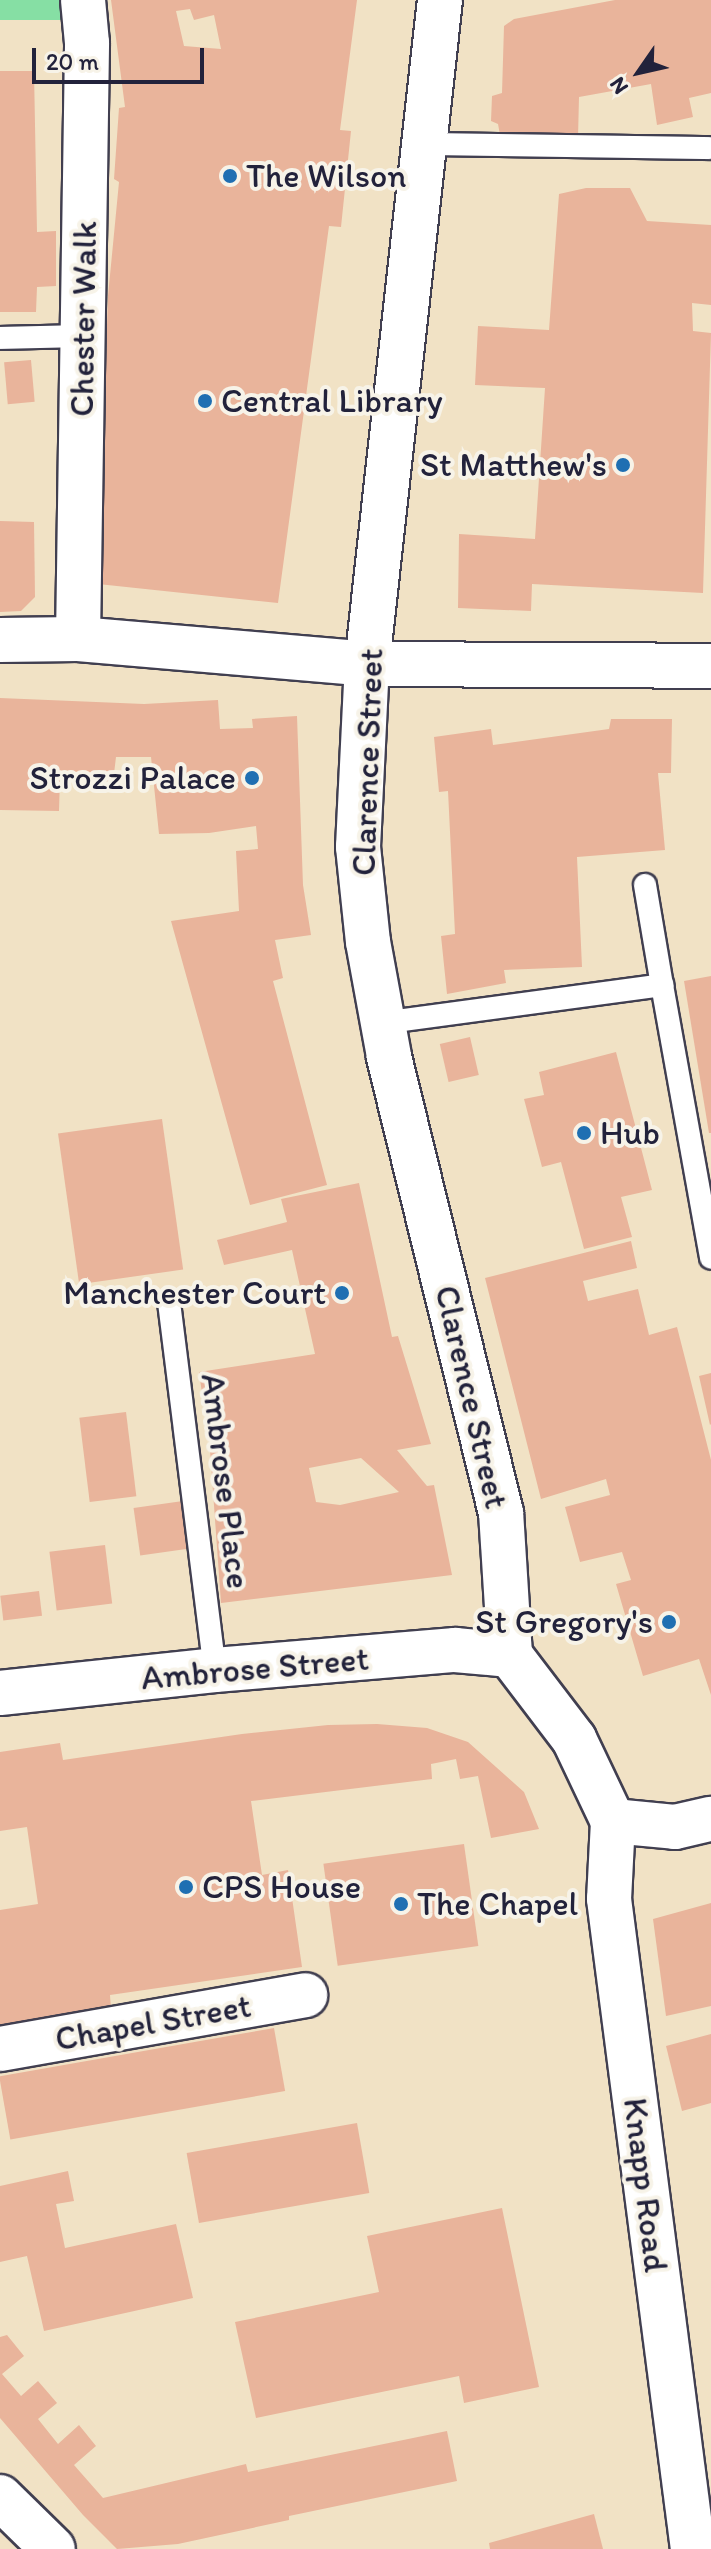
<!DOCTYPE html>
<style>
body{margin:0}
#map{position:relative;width:711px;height:2549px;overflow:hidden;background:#f1e2c5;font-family:Itim,sans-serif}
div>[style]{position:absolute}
.green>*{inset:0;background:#86dfa4;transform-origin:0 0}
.building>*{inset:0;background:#e9b49b;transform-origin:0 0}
.roads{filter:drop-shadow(2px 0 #413f50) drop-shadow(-2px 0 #413f50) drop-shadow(0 2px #413f50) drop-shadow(0 -2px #413f50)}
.lane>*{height:22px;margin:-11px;padding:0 11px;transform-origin:11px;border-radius:11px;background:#fff}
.street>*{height:44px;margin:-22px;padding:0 22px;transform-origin:22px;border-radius:22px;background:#fff}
.secondary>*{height:44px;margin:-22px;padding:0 22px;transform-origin:22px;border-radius:22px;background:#fff}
.dots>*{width:22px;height:22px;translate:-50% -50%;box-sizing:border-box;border:4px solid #f7f3e8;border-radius:50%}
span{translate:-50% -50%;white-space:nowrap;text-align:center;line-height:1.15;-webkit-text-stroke:8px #f7f3e8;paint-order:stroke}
.poi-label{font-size:34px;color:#22223b}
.left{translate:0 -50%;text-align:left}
.right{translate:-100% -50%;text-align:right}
.street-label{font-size:34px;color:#22223b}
.north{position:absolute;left:599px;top:32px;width:80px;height:80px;-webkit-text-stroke:6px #f7f3e8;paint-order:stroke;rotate:236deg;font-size:22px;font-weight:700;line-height:32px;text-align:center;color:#22223b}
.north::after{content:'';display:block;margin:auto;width:28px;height:36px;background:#22223b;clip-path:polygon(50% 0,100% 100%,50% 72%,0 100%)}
.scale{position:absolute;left:32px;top:48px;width:172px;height:36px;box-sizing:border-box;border:4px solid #22223b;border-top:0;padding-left:10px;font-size:24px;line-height:28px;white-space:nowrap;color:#22223b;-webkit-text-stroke:6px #f7f3e8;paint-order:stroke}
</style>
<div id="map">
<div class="green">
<i style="left:0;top:0;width:70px;height:20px"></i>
</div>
<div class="building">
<i style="clip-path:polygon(evenodd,111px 0,357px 0,340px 130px,351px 131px,341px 227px,329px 226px,278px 603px,98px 584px,108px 296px,119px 182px,114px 179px,119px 108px,125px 107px,111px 0,190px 9px,194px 20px,214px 15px,221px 49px,184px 46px,176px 11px,190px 9px)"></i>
<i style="clip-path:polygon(615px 0,711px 0,711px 93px,689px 98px,693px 117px,657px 125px,651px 84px,579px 97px,578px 138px,500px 135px,498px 124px,491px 121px,492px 96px,502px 93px,504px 26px,514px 19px)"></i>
<i style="clip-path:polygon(0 71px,34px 71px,37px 232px,56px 231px,56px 286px,37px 287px,36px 312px,0 312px)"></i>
<i style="clip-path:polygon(586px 188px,630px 188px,647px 221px,711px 225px,711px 305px,692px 303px,693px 331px,711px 333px,703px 593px,532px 584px,531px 611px,458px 608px,459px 534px,535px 539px,545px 388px,475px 385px,478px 326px,549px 330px,559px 194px)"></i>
<i style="left:31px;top:360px;width:42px;height:27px;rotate:85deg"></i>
<i style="clip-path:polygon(0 521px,34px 522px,35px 597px,21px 611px,0 612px)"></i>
<i style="clip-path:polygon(0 698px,144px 704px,218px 700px,220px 729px,253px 728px,252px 719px,297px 716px,303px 885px,311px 935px,275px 940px,283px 978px,273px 981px,327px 1185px,250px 1205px,171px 921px,239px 911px,236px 851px,258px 849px,256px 826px,209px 833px,159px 834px,151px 757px,116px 757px,113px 782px,60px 778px,59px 811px,0 810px)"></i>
<i style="clip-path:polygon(611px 719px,672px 719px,671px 773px,658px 773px,665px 850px,577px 857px,582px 967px,504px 970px,506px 983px,447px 994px,441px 936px,455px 934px,448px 791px,439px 792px,434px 737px,491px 729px,493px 745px,609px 729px)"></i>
<i style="clip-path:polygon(711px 976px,711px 1133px,709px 1133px,684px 981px)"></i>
<i style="left:470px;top:1037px;width:39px;height:31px;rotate:77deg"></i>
<i style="clip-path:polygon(616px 1052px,652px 1190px,621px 1197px,632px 1237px,584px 1249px,561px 1162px,542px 1167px,524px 1099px,544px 1095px,539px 1072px)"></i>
<i style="left:162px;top:1119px;width:152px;height:105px;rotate:82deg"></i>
<i style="clip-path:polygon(evenodd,359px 1183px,392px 1337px,398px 1336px,431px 1444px,397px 1450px,427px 1486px,434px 1485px,452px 1575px,221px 1603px,210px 1450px,199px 1372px,315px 1354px,292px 1250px,224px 1265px,217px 1240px,287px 1222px,281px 1199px,359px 1183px,361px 1458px,399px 1492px,340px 1505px,316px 1502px,309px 1468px,361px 1458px)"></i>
<i style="clip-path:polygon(631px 1241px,637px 1268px,583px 1281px,588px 1301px,638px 1289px,649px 1335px,677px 1327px,711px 1460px,711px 1695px,699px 1659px,643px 1676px,616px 1584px,631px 1580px,622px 1552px,580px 1562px,565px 1507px,610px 1495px,606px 1479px,541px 1499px,485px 1278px)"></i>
<i style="clip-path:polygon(711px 1373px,711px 1424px,710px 1425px,699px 1376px)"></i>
<i style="left:126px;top:1412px;width:85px;height:47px;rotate:83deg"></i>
<i style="left:190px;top:1500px;width:48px;height:57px;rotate:82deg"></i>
<i style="left:105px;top:1545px;width:59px;height:56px;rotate:83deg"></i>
<i style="left:39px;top:1591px;width:25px;height:39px;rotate:83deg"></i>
<i style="clip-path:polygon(377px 1724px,427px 1728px,468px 1742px,524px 1792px,539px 1829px,491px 1838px,478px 1776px,460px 1779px,456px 1759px,431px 1764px,432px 1779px,251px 1801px,262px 1875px,288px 1870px,302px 1967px,110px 1995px,111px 2009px,0 2025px,0 1910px,38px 1904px,27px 1827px,0 1831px,0 1752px,60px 1743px,63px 1760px,242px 1734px,328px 1725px)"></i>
<i style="left:464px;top:1844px;width:103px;height:142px;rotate:82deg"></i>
<i style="clip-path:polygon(711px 1903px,711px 2006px,666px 2016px,653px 1919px)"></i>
<i style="left:274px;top:2028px;width:64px;height:279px;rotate:80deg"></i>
<i style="clip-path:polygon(711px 2034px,711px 2103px,682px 2111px,666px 2046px)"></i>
<i style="left:357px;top:2123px;width:71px;height:173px;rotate:80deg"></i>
<i style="clip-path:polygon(68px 2171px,74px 2201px,56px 2204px,65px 2248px,176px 2224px,193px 2298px,44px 2331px,27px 2256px,0 2262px,0 2186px)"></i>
<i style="clip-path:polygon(502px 2208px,539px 2387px,464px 2403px,459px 2376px,256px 2418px,235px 2322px,379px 2292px,367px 2236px)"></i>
<i style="clip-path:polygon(7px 2335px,24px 2356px,2px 2374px,21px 2396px,38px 2381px,57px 2403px,38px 2419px,58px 2444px,79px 2425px,96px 2446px,74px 2465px,103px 2498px,246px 2464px,248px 2472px,447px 2431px,457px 2481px,289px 2516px,289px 2520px,178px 2544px,117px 2549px,83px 2515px,0 2418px,0 2337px)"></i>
<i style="clip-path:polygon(594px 2514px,603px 2549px,490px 2549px,489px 2543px)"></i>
</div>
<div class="roads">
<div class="lane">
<i style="left:424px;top:144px;width:285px;rotate:0.8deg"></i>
<i style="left:0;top:338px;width:82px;rotate:-1.4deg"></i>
<i style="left:645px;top:885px;width:101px;rotate:80.4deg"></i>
<i style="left:382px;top:1023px;width:283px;rotate:-7.7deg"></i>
<i style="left:662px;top:985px;width:277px;rotate:79.8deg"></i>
<i style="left:169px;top:1302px;width:371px;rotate:82.9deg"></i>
</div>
<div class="street">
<i style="left:78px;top:639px;width:596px;rotate:-89.13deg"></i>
<i style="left:87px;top:43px;width:43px;rotate:-95.3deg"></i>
<i style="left:0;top:640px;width:78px;rotate:-0.7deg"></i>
<i style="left:78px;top:639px;width:290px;rotate:4.9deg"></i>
<i style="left:367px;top:664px;width:668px;rotate:-83.73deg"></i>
<i style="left:510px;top:1655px;width:106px;rotate:52.7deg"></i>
<i style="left:574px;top:1739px;width:91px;rotate:64.6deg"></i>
<i style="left:613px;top:1821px;width:62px;rotate:5.5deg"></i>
<i style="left:675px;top:1827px;width:37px;rotate:-13deg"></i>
<i style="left:613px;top:1821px;width:78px;rotate:92.9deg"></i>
<i style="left:609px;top:1899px;width:655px;rotate:82.64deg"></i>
<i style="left:0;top:2049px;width:310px;rotate:-10deg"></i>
<i style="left:0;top:2497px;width:74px;rotate:44.5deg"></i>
</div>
<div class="secondary">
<i style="left:0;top:1693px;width:216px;rotate:-6.1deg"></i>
<i style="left:215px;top:1670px;width:241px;rotate:-4.8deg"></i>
<i style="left:455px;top:1650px;width:55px;rotate:5.2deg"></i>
<i style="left:510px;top:1655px;width:142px;rotate:-93.6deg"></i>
<i style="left:501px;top:1513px;width:471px;rotate:-103.8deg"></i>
<i style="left:389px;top:1056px;width:116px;rotate:-100.4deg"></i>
<i style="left:368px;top:942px;width:96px;rotate:-96deg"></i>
<i style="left:358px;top:847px;width:183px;rotate:-87.2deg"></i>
<i style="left:367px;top:664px;width:344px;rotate:0.3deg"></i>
</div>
</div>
<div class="dots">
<i style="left:230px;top:176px;background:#1f6fb2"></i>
<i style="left:205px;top:401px;background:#1f6fb2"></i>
<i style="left:623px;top:465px;background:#1f6fb2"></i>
<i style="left:252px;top:778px;background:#1f6fb2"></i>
<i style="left:584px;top:1133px;background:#1f6fb2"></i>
<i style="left:342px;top:1293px;background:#1f6fb2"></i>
<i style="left:669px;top:1622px;background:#1f6fb2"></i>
<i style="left:186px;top:1887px;background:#1f6fb2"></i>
<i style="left:401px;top:1904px;background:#1f6fb2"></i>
</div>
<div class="poi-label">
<span class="left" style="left:246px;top:176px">The Wilson</span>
<span class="left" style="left:221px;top:401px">Central Library</span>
<span class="right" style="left:607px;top:465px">St Matthew's</span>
<span class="right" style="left:236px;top:778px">Strozzi Palace</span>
<span class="left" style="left:600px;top:1133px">Hub</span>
<span class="right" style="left:326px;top:1293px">Manchester Court</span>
<span class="right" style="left:653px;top:1622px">St Gregory's</span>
<span class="left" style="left:202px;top:1887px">CPS House</span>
<span class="left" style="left:417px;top:1904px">The Chapel</span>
</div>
<div class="street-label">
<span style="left:83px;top:319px;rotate:-89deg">Chester Walk</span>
<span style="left:367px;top:762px;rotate:-88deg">Clarence Street</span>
<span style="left:472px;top:1397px;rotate:77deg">Clarence Street</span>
<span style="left:226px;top:1481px;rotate:83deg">Ambrose Place</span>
<span style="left:255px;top:1668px;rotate:-5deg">Ambrose Street</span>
<span style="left:153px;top:2022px;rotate:-10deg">Chapel Street</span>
<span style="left:646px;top:2185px;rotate:83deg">Knapp Road</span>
</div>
<div class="north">N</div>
<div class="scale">20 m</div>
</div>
